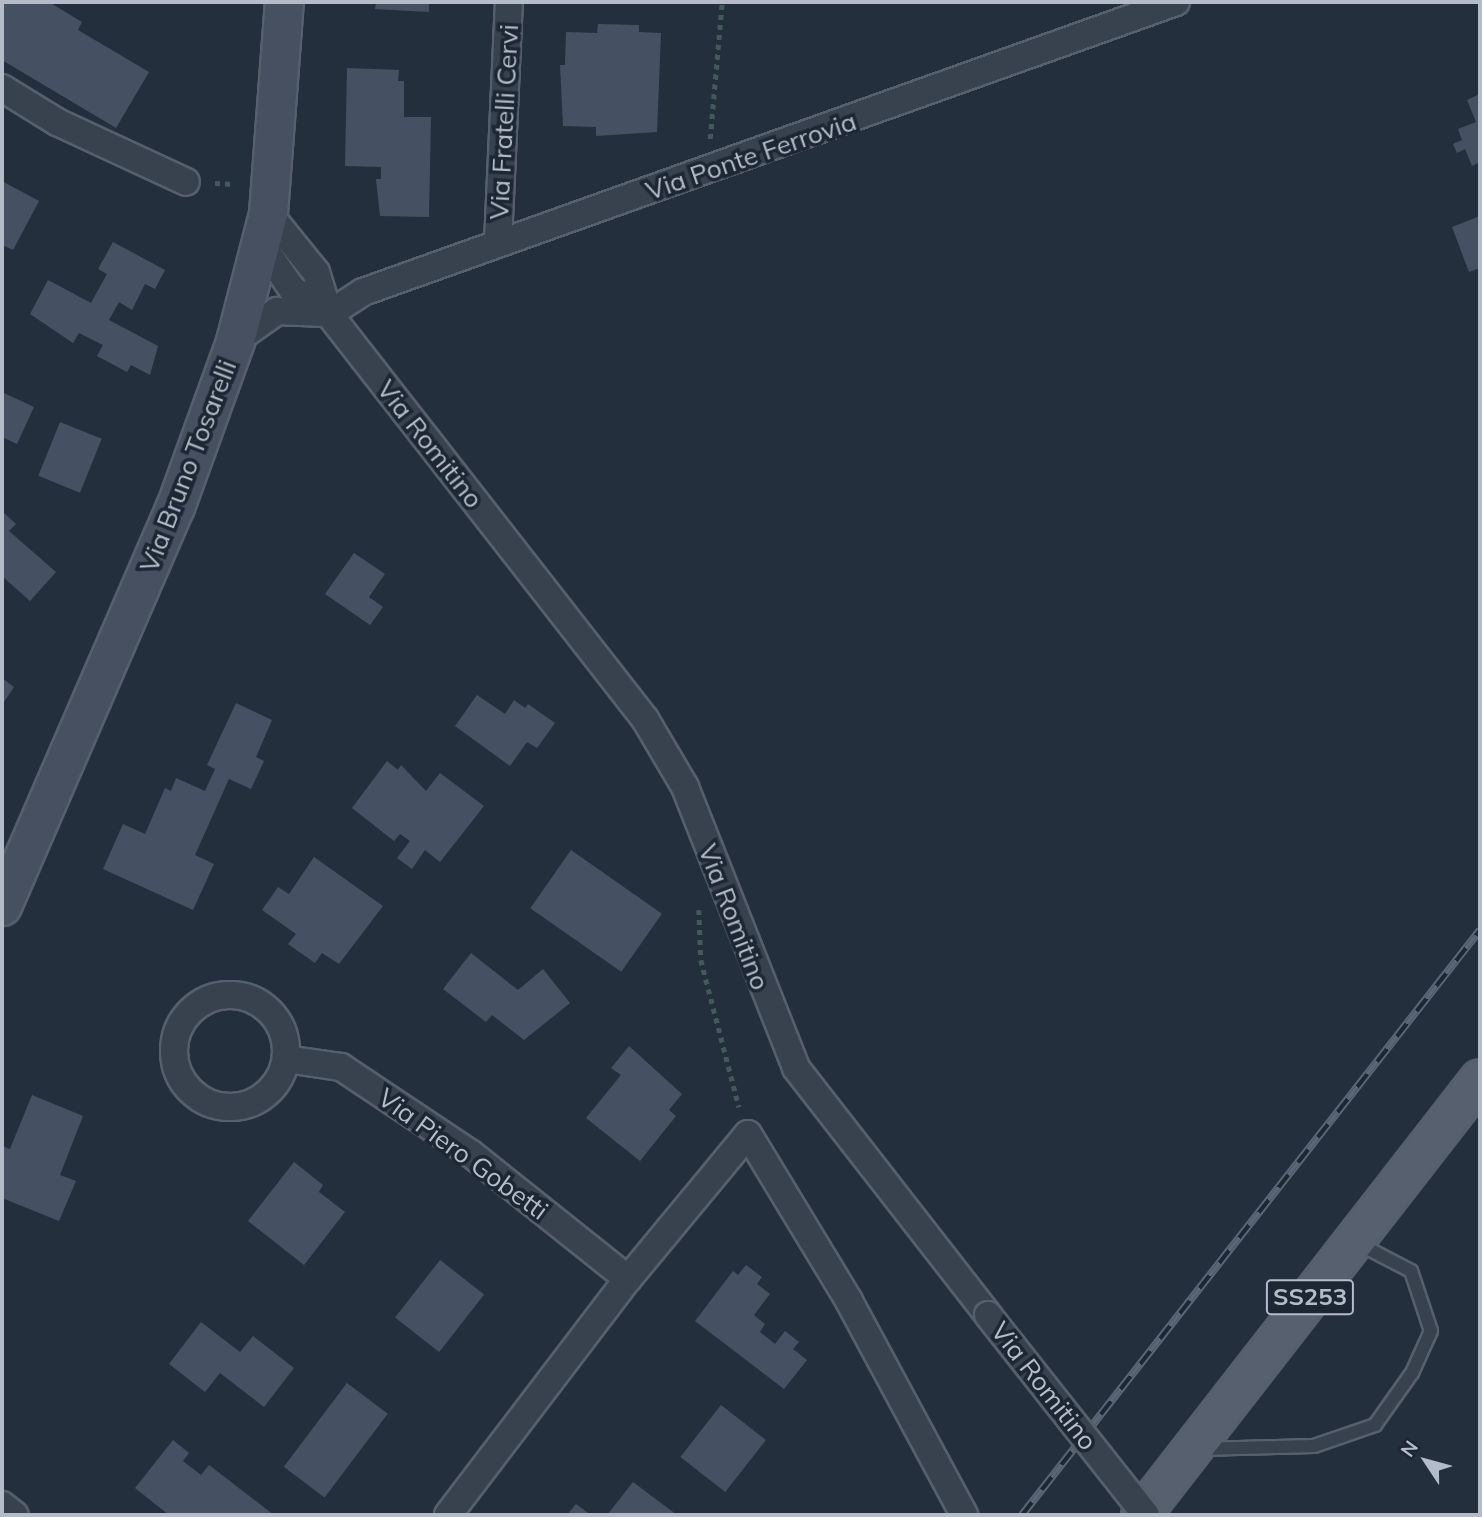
<!DOCTYPE html>
<style>
body{margin:0}
#map{position:relative;width:1482px;height:1517px;overflow:hidden;background:#242f3e;font-family:Mulish,sans-serif}
div>[style]{position:absolute}
.building>*{inset:0;background:#455162;transform-origin:0 0}
.path>*{height:4.5px;margin-top:-2.25px;transform-origin:0;background:repeating-linear-gradient(90deg,#44595c 0 5px,transparent 0 10px)}
.roads{filter:drop-shadow(2px 0 #565f6c) drop-shadow(-2px 0 #565f6c) drop-shadow(0 2px #565f6c) drop-shadow(0 -2px #565f6c)}
.lane>*{height:12px;margin:-6px;padding:0 6px;transform-origin:6px;border-radius:6px;background:#38414e}
.street>*{height:26px;margin:-13px;padding:0 13px;transform-origin:13px;border-radius:13px;background:#38414e}
.street>.ring{margin:-13px;padding:0;box-sizing:content-box;background:none;border:26px solid #38414e;border-radius:50%}
.secondary>*{height:37px;margin:-18.5px;padding:0 18.5px;transform-origin:18.5px;border-radius:18.5px;background:#465061}
.primary>*{height:38px;margin:-19px;padding:0 19px;transform-origin:19px;border-radius:19px;background:#56606e}
.rail>*{height:8px;margin-top:-4px;transform-origin:0;background:repeating-linear-gradient(90deg,#1d2633 0 16px,#5a6575 0 32px);box-sizing:border-box;border-block:2px solid #5a6575}
.bridges{filter:drop-shadow(2px 0 #565f6c) drop-shadow(-2px 0 #565f6c) drop-shadow(0 2px #565f6c) drop-shadow(0 -2px #565f6c)}
.street-bridge>*{height:26px;margin:-13px;padding:0 13px;transform-origin:13px;border-radius:13px;background:#38414e}
span{translate:-50% -50%;white-space:nowrap;text-align:center;line-height:1.15;-webkit-text-stroke:7px #1d2633;paint-order:stroke}
.shield-label span{padding:2px 5px;background:#1d2633;border:2px solid;border-radius:5px;-webkit-text-stroke-width:0}
.shield-label{font-size:24px;color:#b4bcc9;font-weight:700}
.street-label{font-size:26px;color:#b4bcc9}
.frame{position:absolute;inset:0;border:4px solid #b4bcc9;pointer-events:none}
.north{position:absolute;left:1391px;top:1426px;width:70px;height:70px;-webkit-text-stroke:5px #1d2633;paint-order:stroke;rotate:306deg;font-size:19px;font-weight:700;line-height:28px;text-align:center;color:#b4bcc9}
.north::after{content:'';display:block;margin:auto;width:24px;height:32px;background:#b4bcc9;clip-path:polygon(50% 0,100% 100%,50% 72%,0 100%)}
</style>
<div id="map">
<div class="building">
<i style="clip-path:polygon(2px 2px,49px 2px,82px 22px,78px 30px,149px 72px,116px 128px,2px 60px)"></i>
<i style="clip-path:polygon(376px 2px,429px 2px,429px 12px,375px 9px)"></i>
<i style="clip-path:polygon(598px 24px,639px 25px,639px 32px,661px 33px,657px 132px,596px 136px,596px 127px,563px 126px,560px 65px,565px 65px,566px 32px,597px 33px)"></i>
<i style="clip-path:polygon(347px 68px,399px 70px,398px 81px,404px 81px,404px 117px,431px 117px,429px 217px,380px 216px,376px 179px,381px 179px,381px 167px,345px 166px)"></i>
<i style="clip-path:polygon(1480px 94px,1480px 162px,1472px 166px,1465px 149px,1457px 153px,1453px 144px,1462px 140px,1458px 129px,1476px 122px,1467px 100px)"></i>
<i style="clip-path:polygon(2px 181px,39px 201px,13px 250px,2px 245px)"></i>
<i style="clip-path:polygon(1480px 216px,1480px 268px,1469px 272px,1452px 227px)"></i>
<i style="clip-path:polygon(113px 242px,165px 270px,155px 289px,145px 284px,132px 310px,119px 302px,109px 320px,158px 346px,150px 375px,131px 365px,127px 372px,97px 356px,103px 345px,79px 333px,73px 343px,30px 314px,48px 280px,91px 303px,107px 274px,98px 269px)"></i>
<i style="clip-path:polygon(2px 392px,34px 407px,17px 444px,2px 437px)"></i>
<i style="left:60px;top:422px;width:45px;height:58px;rotate:22deg"></i>
<i style="clip-path:polygon(2px 511px,16px 524px,9px 531px,56px 572px,30px 601px,2px 576px)"></i>
<i style="clip-path:polygon(354px 553px,385px 574px,369px 597px,383px 607px,370px 625px,325px 594px)"></i>
<i style="clip-path:polygon(2px 678px,14px 687px,2px 705px)"></i>
<i style="clip-path:polygon(477px 695px,505px 714px,514px 700px,525px 708px,528px 704px,555px 723px,537px 748px,527px 742px,510px 766px,455px 726px)"></i>
<i style="clip-path:polygon(236px 703px,272px 720px,256px 757px,264px 761px,251px 789px,229px 779px,195px 855px,214px 864px,193px 910px,103px 869px,123px 824px,145px 834px,165px 788px,171px 791px,176px 778px,205px 791px,215px 769px,207px 765px)"></i>
<i style="clip-path:polygon(387px 761px,398px 770px,401px 765px,426px 791px,440px 773px,484px 806px,440px 862px,425px 850px,412px 869px,397px 858px,410px 841px,400px 834px,394px 841px,352px 808px)"></i>
<i style="left:571px;top:850px;width:111px;height:71px;rotate:35deg"></i>
<i style="clip-path:polygon(314px 857px,383px 906px,339px 964px,322px 953px,315px 963px,288px 944px,296px 934px,262px 910px,278px 887px,289px 894px)"></i>
<i style="clip-path:polygon(471px 953px,518px 990px,543px 969px,570px 1003px,524px 1040px,492px 1015px,486px 1022px,443px 989px)"></i>
<i style="clip-path:polygon(629px 1046px,682px 1094px,669px 1110px,676px 1116px,640px 1161px,586px 1118px,621px 1075px,611px 1068px)"></i>
<i style="clip-path:polygon(32px 1095px,83px 1116px,60px 1175px,76px 1181px,59px 1221px,2px 1198px,2px 1146px,10px 1149px)"></i>
<i style="clip-path:polygon(294px 1162px,323px 1185px,319px 1192px,345px 1212px,304px 1265px,248px 1221px)"></i>
<i style="left:440px;top:1260px;width:56px;height:73px;rotate:38deg"></i>
<i style="clip-path:polygon(746px 1265px,762px 1277px,757px 1284px,770px 1294px,754px 1315px,765px 1324px,760px 1332px,775px 1344px,785px 1331px,799px 1342px,793px 1349px,807px 1360px,784px 1389px,695px 1321px,733px 1271px,738px 1275px)"></i>
<i style="clip-path:polygon(201px 1322px,240px 1352px,253px 1336px,294px 1368px,264px 1407px,220px 1373px,205px 1392px,169px 1364px)"></i>
<i style="left:347px;top:1383px;width:51px;height:105px;rotate:37deg"></i>
<i style="left:721px;top:1405px;width:57px;height:66px;rotate:38deg"></i>
<i style="clip-path:polygon(173px 1440px,189px 1453px,183px 1461px,201px 1475px,209px 1465px,274px 1515px,169px 1515px,135px 1488px)"></i>
<i style="clip-path:polygon(633px 1482px,677px 1515px,607px 1515px)"></i>
<i style="clip-path:polygon(576px 1504px,591px 1515px,567px 1515px)"></i>
</div>
<div class="path">
<i style="left:710px;top:139px;width:138px;rotate:-85deg"></i>
<i style="left:215px;top:183px;width:19px;rotate:3deg"></i>
<i style="left:699px;top:910px;width:50px;rotate:87.7deg"></i>
<i style="left:701px;top:960px;width:152px;rotate:75.5deg"></i>
</div>
<div class="roads">
<div class="lane">
<i style="left:1200px;top:1449px;width:114px;rotate:-1.5deg"></i>
<i style="left:1314px;top:1446px;width:65px;rotate:-19deg"></i>
<i style="left:1375px;top:1425px;width:64px;rotate:-54.6deg"></i>
<i style="left:1412px;top:1373px;width:46px;rotate:-65.7deg"></i>
<i style="left:1431px;top:1331px;width:63px;rotate:-108.4deg"></i>
<i style="left:1411px;top:1271px;width:61px;rotate:-152.6deg"></i>
</div>
<div class="street">
<i style="left:2px;top:88px;width:65px;rotate:31.7deg"></i>
<i style="left:57px;top:122px;width:142px;rotate:24.9deg"></i>
<i style="left:268px;top:213px;width:76px;rotate:50.9deg"></i>
<i style="left:316px;top:272px;width:44px;rotate:72.8deg"></i>
<i style="left:498px;top:242px;width:240px;rotate:-87.4deg"></i>
<i style="left:263px;top:247px;width:51px;rotate:55.4deg"></i>
<i style="left:292px;top:289px;width:45px;rotate:34deg"></i>
<i style="left:329px;top:314px;width:514px;rotate:52.04deg"></i>
<i style="left:645px;top:719px;width:79px;rotate:59.5deg"></i>
<i style="left:685px;top:787px;width:302px;rotate:68.4deg"></i>
<i style="left:796px;top:1068px;width:313px;rotate:52.1deg"></i>
<i style="left:329px;top:314px;width:40px;rotate:-32.9deg"></i>
<i style="left:363px;top:292px;width:863px;rotate:-19.63deg"></i>
<i style="left:235px;top:341px;width:52px;rotate:-35.5deg"></i>
<i style="left:277px;top:311px;width:46px;rotate:2.5deg"></i>
<i class="ring" style="left:174px;top:995px;width:86px;height:86px"></i>
<i style="left:286px;top:1059px;width:56px;rotate:8.3deg"></i>
<i style="left:341px;top:1067px;width:155px;rotate:33.7deg"></i>
<i style="left:470px;top:1153px;width:202px;rotate:38.6deg"></i>
<i style="left:2px;top:1505px;width:16px;rotate:38deg"></i>
<i style="left:448px;top:1515px;width:297px;rotate:-52.7deg"></i>
<i style="left:628px;top:1279px;width:188px;rotate:-50.4deg"></i>
<i style="left:748px;top:1134px;width:195px;rotate:58.8deg"></i>
<i style="left:849px;top:1301px;width:243px;rotate:61.7deg"></i>
</div>
<div class="secondary">
<i style="left:2px;top:906px;width:435px;rotate:-66.6deg"></i>
<i style="left:175px;top:507px;width:177px;rotate:-70.1deg"></i>
<i style="left:235px;top:341px;width:132px;rotate:-75.5deg"></i>
<i style="left:268px;top:213px;width:212px;rotate:-85.7deg"></i>
</div>
<div class="primary">
<i style="left:1141px;top:1515px;width:552px;rotate:-52.13deg"></i>
</div>
</div>
<div class="rail">
<i style="left:1022px;top:1515px;width:743px;rotate:-51.94deg"></i>
</div>
<div class="bridges">
<div class="street-bridge">
<i style="left:988px;top:1315px;width:255px;rotate:51.7deg"></i>
</div>
</div>
<div class="shield-label">
<span style="left:1310px;top:1297px">SS253</span>
</div>
<div class="street-label">
<span style="left:504px;top:122px;rotate:-87deg">Via Fratelli Cervi</span>
<span style="left:751px;top:156px;rotate:-19deg">Via Ponte Ferrovia</span>
<span style="left:430px;top:444px;rotate:52deg">Via Romitino</span>
<span style="left:188px;top:466px;rotate:-69deg">Via Bruno Tosarelli</span>
<span style="left:734px;top:917px;rotate:69deg">Via Romitino</span>
<span style="left:463px;top:1154px;rotate:36deg">Via Piero Gobetti</span>
<span style="left:1044px;top:1386px;rotate:52deg">Via Romitino</span>
</div>
<div class="frame"></div>
<div class="north">N</div>
</div>
